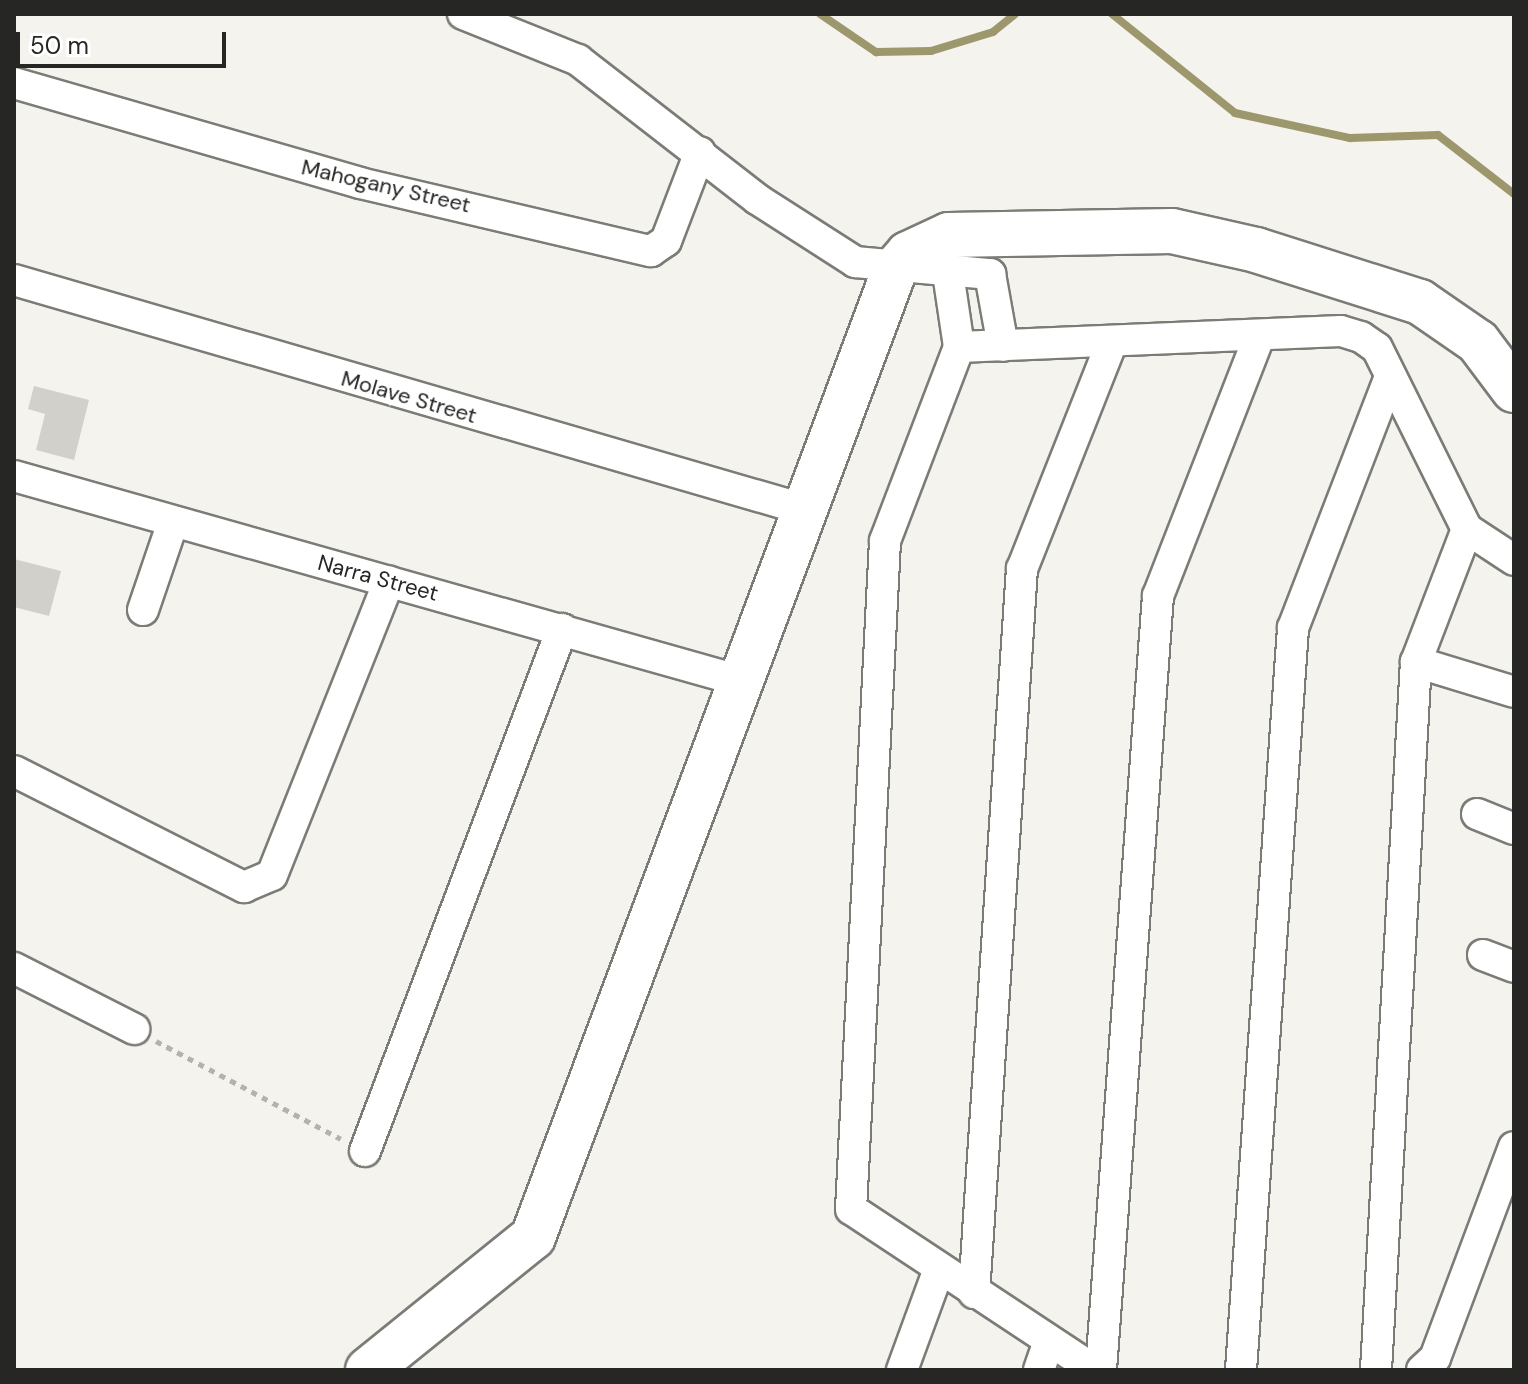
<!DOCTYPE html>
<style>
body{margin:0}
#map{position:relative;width:1528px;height:1384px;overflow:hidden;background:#f4f3ed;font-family:"DM Sans",sans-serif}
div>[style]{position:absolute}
.stream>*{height:8px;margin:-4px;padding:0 4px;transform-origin:4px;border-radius:4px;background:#9d976d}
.building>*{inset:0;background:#d1d0cb}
.path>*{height:5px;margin-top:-2.5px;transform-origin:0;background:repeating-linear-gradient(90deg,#b3b2ad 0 6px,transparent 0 12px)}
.roads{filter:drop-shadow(2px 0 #7c7c77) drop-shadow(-2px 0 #7c7c77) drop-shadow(0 2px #7c7c77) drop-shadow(0 -2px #7c7c77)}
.street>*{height:30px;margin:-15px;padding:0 15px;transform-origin:15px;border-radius:15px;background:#fff}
.secondary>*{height:44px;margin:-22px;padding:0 22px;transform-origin:22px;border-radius:22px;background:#fff}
span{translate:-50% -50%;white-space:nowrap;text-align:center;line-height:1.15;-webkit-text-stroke:6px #fff;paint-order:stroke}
.street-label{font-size:22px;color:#262624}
.frame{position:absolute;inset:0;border:16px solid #262624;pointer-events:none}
.scale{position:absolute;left:16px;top:32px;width:210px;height:36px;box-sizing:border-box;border:4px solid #262624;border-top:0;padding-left:10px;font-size:24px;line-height:28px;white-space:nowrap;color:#262624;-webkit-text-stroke:6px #fff;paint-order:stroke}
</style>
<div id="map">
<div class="stream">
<i style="left:820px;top:14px;width:68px;rotate:34.2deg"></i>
<i style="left:876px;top:52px;width:55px;rotate:-1deg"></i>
<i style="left:931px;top:51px;width:65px;rotate:-17deg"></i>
<i style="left:993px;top:32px;width:28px;rotate:-39deg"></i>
<i style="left:1112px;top:14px;width:158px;rotate:38.8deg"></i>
<i style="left:1235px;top:113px;width:118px;rotate:12.3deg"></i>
<i style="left:1350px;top:138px;width:88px;rotate:-2deg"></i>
<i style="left:1438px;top:135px;width:96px;rotate:37.8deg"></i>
</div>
<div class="building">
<i style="clip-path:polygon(34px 386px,89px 400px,74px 460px,36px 450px,45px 414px,28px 409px)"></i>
<i style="clip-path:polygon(14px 559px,61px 571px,49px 616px,14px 607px)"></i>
</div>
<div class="path">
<i style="left:156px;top:1041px;width:209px;rotate:27.9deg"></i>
</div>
<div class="roads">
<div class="street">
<i style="left:463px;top:14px;width:124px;rotate:21.8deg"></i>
<i style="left:578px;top:60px;width:227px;rotate:37.8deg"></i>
<i style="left:757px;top:199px;width:117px;rotate:32.7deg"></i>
<i style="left:855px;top:262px;width:136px;rotate:5.1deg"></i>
<i style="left:990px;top:274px;width:73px;rotate:79.8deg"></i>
<i style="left:14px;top:83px;width:360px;rotate:16.1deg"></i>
<i style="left:360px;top:183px;width:299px;rotate:13.2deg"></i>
<i style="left:651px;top:251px;width:18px;rotate:-34deg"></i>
<i style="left:666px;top:241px;width:95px;rotate:-69.1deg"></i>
<i style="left:948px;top:273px;width:75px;rotate:81.5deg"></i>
<i style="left:959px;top:347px;width:208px;rotate:110.9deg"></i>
<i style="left:885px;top:541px;width:669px;rotate:92.91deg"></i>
<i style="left:851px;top:1209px;width:291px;rotate:33.5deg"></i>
<i style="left:14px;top:280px;width:825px;rotate:16.19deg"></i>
<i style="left:959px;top:347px;width:382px;rotate:-2.4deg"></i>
<i style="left:1341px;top:331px;width:21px;rotate:17deg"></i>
<i style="left:1361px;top:337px;width:19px;rotate:35deg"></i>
<i style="left:1377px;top:348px;width:202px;rotate:63.6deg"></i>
<i style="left:1467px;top:529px;width:56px;rotate:33.4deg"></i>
<i style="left:14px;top:476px;width:755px;rotate:15.75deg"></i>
<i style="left:143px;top:610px;width:93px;rotate:-71.2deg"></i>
<i style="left:1416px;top:662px;width:102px;rotate:17deg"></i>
<i style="left:14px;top:771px;width:258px;rotate:26.8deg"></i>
<i style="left:244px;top:887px;width:30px;rotate:-23deg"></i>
<i style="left:272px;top:875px;width:316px;rotate:-68.3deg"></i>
<i style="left:1477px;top:814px;width:40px;rotate:22deg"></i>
<i style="left:1483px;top:955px;width:33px;rotate:21deg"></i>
<i style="left:14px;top:968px;width:135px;rotate:26.9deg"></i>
<i style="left:365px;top:1151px;width:558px;rotate:-69.32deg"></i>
<i style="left:974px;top:1293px;width:726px;rotate:-86.21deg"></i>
<i style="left:1022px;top:569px;width:244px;rotate:-68.4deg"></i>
<i style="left:902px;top:1370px;width:108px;rotate:-69.9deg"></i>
<i style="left:1039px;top:1370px;width:31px;rotate:-71deg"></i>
<i style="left:1101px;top:1370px;width:776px;rotate:-85.79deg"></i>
<i style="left:1158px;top:596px;width:278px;rotate:-68.7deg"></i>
<i style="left:1241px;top:1370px;width:744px;rotate:-85.99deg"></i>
<i style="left:1293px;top:628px;width:270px;rotate:-68.9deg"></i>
<i style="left:1376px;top:1370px;width:709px;rotate:-86.77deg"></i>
<i style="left:1416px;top:662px;width:142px;rotate:-69deg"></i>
<i style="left:1422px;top:1370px;width:18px;rotate:-43deg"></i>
<i style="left:1435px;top:1358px;width:225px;rotate:-69.5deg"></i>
</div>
<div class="secondary">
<i style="left:368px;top:1370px;width:212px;rotate:-38.9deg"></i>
<i style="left:533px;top:1237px;width:1033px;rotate:-69.5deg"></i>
<i style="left:895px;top:269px;width:20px;rotate:-49deg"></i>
<i style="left:908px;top:254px;width:45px;rotate:-24.9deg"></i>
<i style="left:949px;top:235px;width:223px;rotate:-1deg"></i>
<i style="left:1172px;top:231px;width:86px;rotate:12.7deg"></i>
<i style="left:1256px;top:250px;width:172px;rotate:17.6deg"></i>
<i style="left:1420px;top:302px;width:70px;rotate:34.6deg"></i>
<i style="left:1478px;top:342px;width:60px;rotate:53.1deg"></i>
</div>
</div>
<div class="street-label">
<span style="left:386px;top:186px;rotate:13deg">Mahogany Street</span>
<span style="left:409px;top:397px;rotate:16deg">Molave Street</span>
<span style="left:378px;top:578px;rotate:15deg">Narra Street</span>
</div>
<div class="frame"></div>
<div class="scale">50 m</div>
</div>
